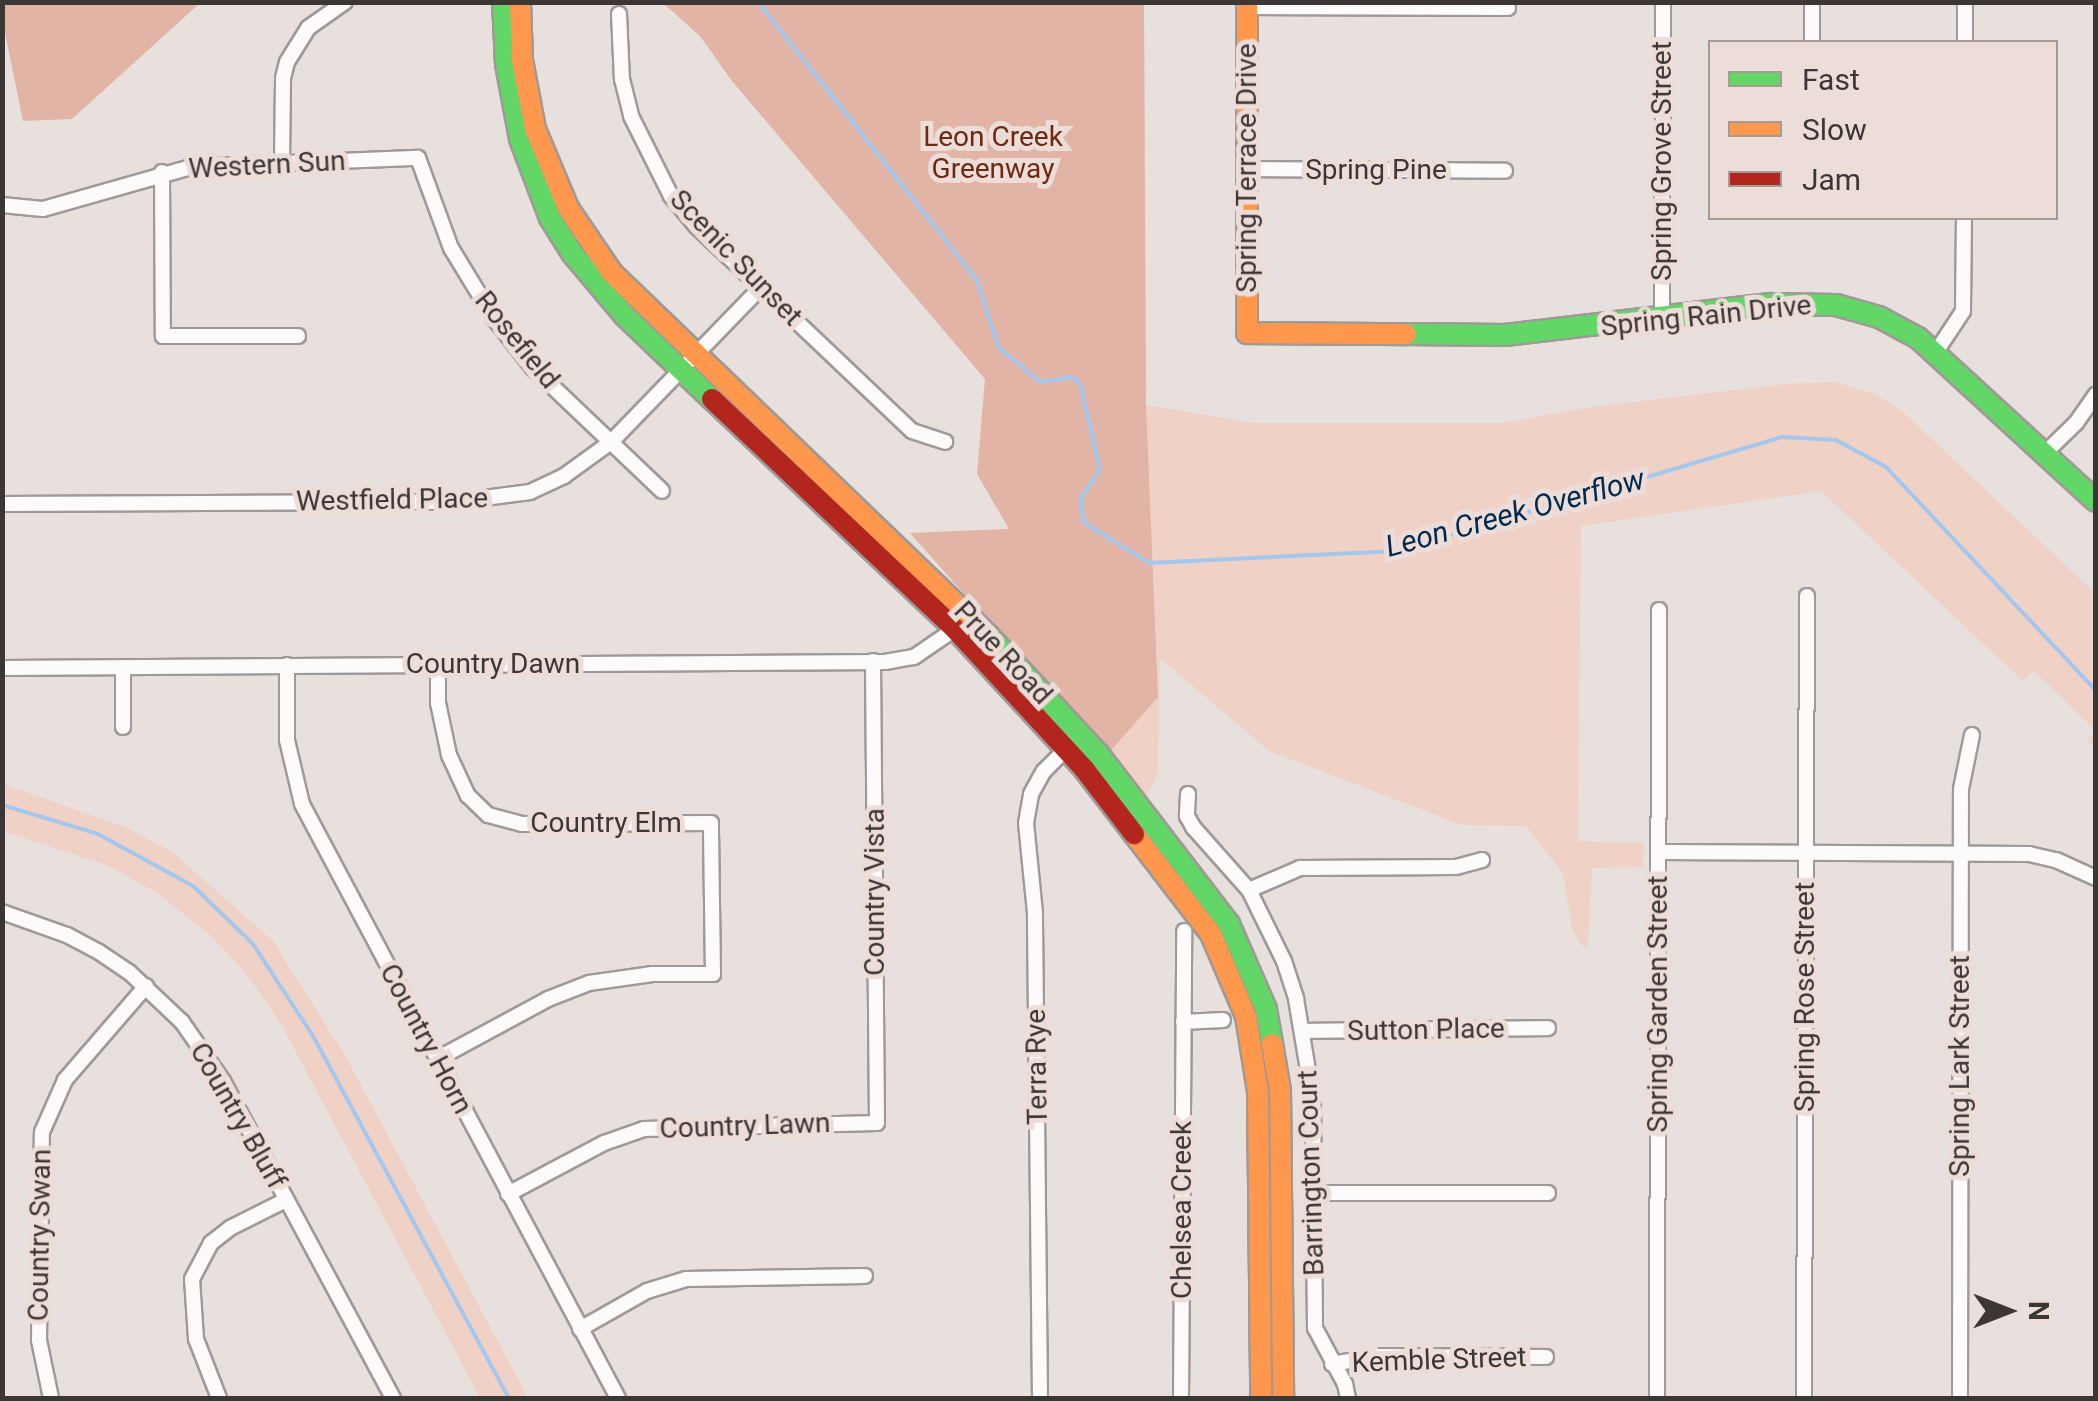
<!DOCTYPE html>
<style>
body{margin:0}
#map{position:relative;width:2098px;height:1401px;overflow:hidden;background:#e8e0dd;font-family:Roboto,sans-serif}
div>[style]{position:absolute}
.green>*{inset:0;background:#f0d1c6}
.forest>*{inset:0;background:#e1b4a5}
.stream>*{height:4px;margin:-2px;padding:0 2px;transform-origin:2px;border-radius:2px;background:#a4c7ee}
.roads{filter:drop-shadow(2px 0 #9f9997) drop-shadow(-2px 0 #9f9997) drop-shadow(0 2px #9f9997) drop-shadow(0 -2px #9f9997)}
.street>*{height:14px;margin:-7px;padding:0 7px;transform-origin:7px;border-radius:7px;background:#fcfafa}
.fast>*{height:20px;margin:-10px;padding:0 10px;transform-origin:10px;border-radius:10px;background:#63d668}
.slow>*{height:20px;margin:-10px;padding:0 10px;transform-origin:10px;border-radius:10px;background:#ff974d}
.jam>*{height:20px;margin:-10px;padding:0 10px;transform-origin:10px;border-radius:10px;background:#b3261e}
span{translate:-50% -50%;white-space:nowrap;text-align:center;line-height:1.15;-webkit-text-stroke:10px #edddd8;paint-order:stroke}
.park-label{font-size:28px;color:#6e2912}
.street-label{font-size:28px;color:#3c3634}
.water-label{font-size:30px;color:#032a4e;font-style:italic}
.frame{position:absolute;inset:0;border:5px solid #3c3634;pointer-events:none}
.legend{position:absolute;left:1708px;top:40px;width:350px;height:180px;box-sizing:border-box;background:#edddd8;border:2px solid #a69a96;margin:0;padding:12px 18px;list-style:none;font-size:30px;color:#3c3634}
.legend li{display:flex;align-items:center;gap:20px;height:50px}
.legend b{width:50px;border:2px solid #a69a96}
.north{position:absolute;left:1958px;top:1261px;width:100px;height:100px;-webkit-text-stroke:8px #edddd8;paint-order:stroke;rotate:90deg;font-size:28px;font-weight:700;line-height:40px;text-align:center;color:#3c3634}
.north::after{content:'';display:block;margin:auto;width:35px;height:45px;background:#3c3634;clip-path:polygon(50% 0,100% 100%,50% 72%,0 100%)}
</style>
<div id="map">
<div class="green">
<i style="clip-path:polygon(663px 3px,1144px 3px,1146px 405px,1253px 423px,1503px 423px,1590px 407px,1787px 384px,1834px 382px,1873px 393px,1902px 411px,2095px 593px,2095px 747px,2088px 741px,2095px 730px,2034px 671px,2023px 681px,1821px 491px,1581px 526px,1578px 841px,1644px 843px,1643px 867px,1592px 868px,1588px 947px,1581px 945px,1572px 928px,1563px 874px,1526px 826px,1462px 825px,1269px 751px,1160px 658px,1158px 774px,1145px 798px,910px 533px,1010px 529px,985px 379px,732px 81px,700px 36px)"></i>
<i style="clip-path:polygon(3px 784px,125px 827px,171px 851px,273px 941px,346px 1057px,528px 1398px,480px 1398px,281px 1024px,245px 972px,208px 933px,157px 893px,109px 866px,3px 831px)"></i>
</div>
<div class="forest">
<i style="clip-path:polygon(2px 3px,3px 2px,200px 3px,72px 119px,23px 121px,3px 23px)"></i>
<i style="clip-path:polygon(663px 3px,1144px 3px,1146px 405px,1158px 697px,1107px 755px,910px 533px,1009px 529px,977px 474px,985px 379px,732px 81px,700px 36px)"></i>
</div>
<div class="stream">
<i style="left:758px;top:2px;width:354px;rotate:51.8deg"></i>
<i style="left:977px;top:280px;width:71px;rotate:72.1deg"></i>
<i style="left:999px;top:348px;width:54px;rotate:39deg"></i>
<i style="left:1041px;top:382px;width:30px;rotate:-9deg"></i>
<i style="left:1071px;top:377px;width:11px;rotate:34deg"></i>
<i style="left:1080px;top:383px;width:89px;rotate:77.1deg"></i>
<i style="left:1100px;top:470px;width:34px;rotate:124deg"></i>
<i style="left:1081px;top:498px;width:24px;rotate:85deg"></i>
<i style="left:1083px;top:522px;width:78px;rotate:31.8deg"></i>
<i style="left:1149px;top:563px;width:248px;rotate:-2.8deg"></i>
<i style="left:1397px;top:551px;width:402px;rotate:-16.5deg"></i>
<i style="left:1783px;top:437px;width:53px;rotate:3.2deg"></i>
<i style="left:1836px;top:440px;width:57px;rotate:28.4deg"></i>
<i style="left:1886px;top:467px;width:307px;rotate:46.8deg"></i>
<i style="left:2px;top:805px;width:100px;rotate:16.8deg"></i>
<i style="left:98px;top:834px;width:108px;rotate:28.7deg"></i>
<i style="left:193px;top:886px;width:83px;rotate:44deg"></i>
<i style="left:253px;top:944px;width:110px;rotate:56.9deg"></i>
<i style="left:313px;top:1036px;width:412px;rotate:61.6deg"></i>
</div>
<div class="roads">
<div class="street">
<i style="left:1247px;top:7px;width:261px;rotate:0.2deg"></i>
<i style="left:619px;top:14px;width:65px;rotate:87.4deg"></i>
<i style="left:622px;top:79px;width:38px;rotate:76deg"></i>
<i style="left:631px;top:116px;width:89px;rotate:63.4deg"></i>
<i style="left:671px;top:196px;width:40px;rotate:50deg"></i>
<i style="left:697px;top:227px;width:296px;rotate:43.5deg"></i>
<i style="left:912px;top:431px;width:35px;rotate:18deg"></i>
<i style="left:1812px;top:42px;width:40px;rotate:-90deg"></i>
<i style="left:1965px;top:42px;width:40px;rotate:-90deg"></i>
<i style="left:282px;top:163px;width:85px;rotate:-89.3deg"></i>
<i style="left:283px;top:78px;width:16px;rotate:-76deg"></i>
<i style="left:287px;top:62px;width:40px;rotate:-58deg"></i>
<i style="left:308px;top:28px;width:45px;rotate:-35.1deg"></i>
<i style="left:1247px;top:169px;width:258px;rotate:0.4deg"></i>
<i style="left:162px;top:172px;width:164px;rotate:89.7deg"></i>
<i style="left:163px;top:336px;width:135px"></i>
<i style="left:2px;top:205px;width:41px;rotate:5.6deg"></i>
<i style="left:43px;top:209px;width:154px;rotate:-15.8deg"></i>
<i style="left:191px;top:167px;width:227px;rotate:-2.3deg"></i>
<i style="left:418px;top:158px;width:96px;rotate:69.9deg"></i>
<i style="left:451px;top:248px;width:81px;rotate:58.7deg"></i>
<i style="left:493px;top:317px;width:65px;rotate:51.9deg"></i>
<i style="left:533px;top:368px;width:178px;rotate:43.6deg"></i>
<i style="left:1662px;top:319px;width:317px;rotate:-89.8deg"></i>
<i style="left:1936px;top:352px;width:49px;rotate:-56.6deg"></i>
<i style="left:1963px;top:311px;width:93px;rotate:-89.4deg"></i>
<i style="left:2045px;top:453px;width:43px;rotate:-44.1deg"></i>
<i style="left:2076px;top:423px;width:35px;rotate:-55deg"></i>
<i style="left:2px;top:504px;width:452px;rotate:-0.3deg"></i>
<i style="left:454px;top:502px;width:77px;rotate:-7.5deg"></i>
<i style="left:530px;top:492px;width:38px;rotate:-25deg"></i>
<i style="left:564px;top:476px;width:58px;rotate:-35.9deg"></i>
<i style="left:611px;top:442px;width:216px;rotate:-45.9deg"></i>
<i style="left:287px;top:665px;width:75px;rotate:90deg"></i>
<i style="left:287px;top:740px;width:66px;rotate:76.8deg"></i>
<i style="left:302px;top:804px;width:673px;rotate:61.99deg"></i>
<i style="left:123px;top:667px;width:60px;rotate:90deg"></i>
<i style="left:2px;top:668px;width:883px;rotate:-0.39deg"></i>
<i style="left:885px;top:662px;width:29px;rotate:-10deg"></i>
<i style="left:914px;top:657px;width:58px;rotate:-34.5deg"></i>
<i style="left:1188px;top:794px;width:22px;rotate:93deg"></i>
<i style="left:1187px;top:816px;width:13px;rotate:61deg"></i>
<i style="left:1193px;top:827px;width:84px;rotate:48.4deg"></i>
<i style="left:1249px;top:890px;width:79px;rotate:63.8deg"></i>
<i style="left:1284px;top:961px;width:40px;rotate:72deg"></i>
<i style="left:1296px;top:999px;width:102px;rotate:80.4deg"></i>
<i style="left:1313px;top:1100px;width:228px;rotate:89.5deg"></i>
<i style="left:1315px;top:1328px;width:64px;rotate:61.8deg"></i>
<i style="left:1345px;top:1384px;width:14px;rotate:78deg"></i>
<i style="left:1659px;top:852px;width:370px;rotate:0.3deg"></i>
<i style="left:2029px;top:854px;width:28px;rotate:13deg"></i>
<i style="left:2056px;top:860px;width:44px;rotate:24.2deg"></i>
<i style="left:1249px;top:890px;width:56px;rotate:-23.3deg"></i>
<i style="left:1300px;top:868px;width:156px;rotate:-0.4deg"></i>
<i style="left:1456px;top:867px;width:27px;rotate:-15deg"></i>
<i style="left:2px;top:912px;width:69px;rotate:19.5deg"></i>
<i style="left:67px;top:935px;width:36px;rotate:28deg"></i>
<i style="left:99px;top:952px;width:36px;rotate:34deg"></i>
<i style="left:129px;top:972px;width:73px;rotate:43.3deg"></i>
<i style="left:182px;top:1022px;width:72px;rotate:55.2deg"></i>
<i style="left:223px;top:1081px;width:360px;rotate:61.8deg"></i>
<i style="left:1183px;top:1022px;width:40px;rotate:-2.9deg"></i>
<i style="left:1304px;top:1031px;width:244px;rotate:-0.7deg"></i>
<i style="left:437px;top:1059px;width:126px;rotate:-28.4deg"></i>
<i style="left:548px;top:999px;width:44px;rotate:-21.3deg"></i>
<i style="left:589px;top:983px;width:64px;rotate:-8.1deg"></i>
<i style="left:652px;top:974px;width:61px"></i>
<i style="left:713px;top:974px;width:151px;rotate:-90.8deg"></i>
<i style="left:711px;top:823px;width:189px;rotate:179.7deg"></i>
<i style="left:522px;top:824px;width:35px;rotate:-165deg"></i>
<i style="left:488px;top:815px;width:28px;rotate:-136deg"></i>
<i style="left:468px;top:796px;width:45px;rotate:-114.9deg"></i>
<i style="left:449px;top:755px;width:53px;rotate:-101.9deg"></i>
<i style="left:438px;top:703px;width:38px;rotate:-90deg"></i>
<i style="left:1313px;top:1193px;width:235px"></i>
<i style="left:508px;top:1194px;width:109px;rotate:-28deg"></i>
<i style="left:604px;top:1143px;width:42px;rotate:-19.3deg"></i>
<i style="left:644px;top:1129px;width:233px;rotate:-1.5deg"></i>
<i style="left:877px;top:1123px;width:462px;rotate:-90.5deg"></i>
<i style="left:580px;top:1329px;width:77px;rotate:-29.6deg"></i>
<i style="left:647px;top:1291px;width:41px;rotate:-17.1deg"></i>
<i style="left:686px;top:1279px;width:179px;rotate:-1deg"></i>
<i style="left:1332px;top:1364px;width:48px;rotate:-9.7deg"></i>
<i style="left:1379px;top:1356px;width:167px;rotate:0.3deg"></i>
<i style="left:51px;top:1398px;width:59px;rotate:-101.7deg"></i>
<i style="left:39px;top:1340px;width:208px;rotate:-89.2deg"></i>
<i style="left:42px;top:1132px;width:57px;rotate:-66.1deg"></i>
<i style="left:65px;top:1080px;width:124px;rotate:-49.2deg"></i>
<i style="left:219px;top:1398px;width:63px;rotate:-111.3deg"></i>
<i style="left:196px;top:1339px;width:60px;rotate:-93.8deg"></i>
<i style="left:192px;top:1279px;width:41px;rotate:-62.2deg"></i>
<i style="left:211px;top:1243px;width:24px;rotate:-38deg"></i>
<i style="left:230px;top:1228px;width:63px;rotate:-26.6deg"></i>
<i style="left:1040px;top:1398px;width:485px;rotate:-90.6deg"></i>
<i style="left:1035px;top:913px;width:90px;rotate:-95.7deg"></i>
<i style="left:1026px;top:823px;width:29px;rotate:-80deg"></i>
<i style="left:1031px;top:794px;width:26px;rotate:-61deg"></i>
<i style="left:1044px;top:771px;width:31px;rotate:-45deg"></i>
<i style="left:1181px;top:1398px;width:467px;rotate:-89.6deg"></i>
<i style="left:1657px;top:1398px;width:788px;rotate:-89.85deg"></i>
<i style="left:1804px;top:1398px;width:802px;rotate:-89.79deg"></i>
<i style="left:1960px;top:1398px;width:609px;rotate:-89.91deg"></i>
<i style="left:1961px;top:789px;width:55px;rotate:-78.5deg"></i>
</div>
<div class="fast">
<i style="left:503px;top:2px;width:62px;rotate:87.2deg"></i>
<i style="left:506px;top:64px;width:76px;rotate:79.4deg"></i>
<i style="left:520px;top:139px;width:85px;rotate:69.2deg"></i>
<i style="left:550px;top:218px;width:41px;rotate:57.8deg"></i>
<i style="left:572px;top:253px;width:82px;rotate:49.9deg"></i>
<i style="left:625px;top:316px;width:120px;rotate:43.7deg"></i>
<i style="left:1406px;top:334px;width:99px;rotate:0.6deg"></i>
<i style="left:1505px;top:335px;width:267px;rotate:-6.7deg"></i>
<i style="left:1770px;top:304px;width:66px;rotate:0.9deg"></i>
<i style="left:1836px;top:305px;width:45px;rotate:15.6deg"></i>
<i style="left:1879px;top:317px;width:44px;rotate:28.3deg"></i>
<i style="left:1918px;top:338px;width:241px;rotate:42.5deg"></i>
<i style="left:989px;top:636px;width:163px;rotate:47.2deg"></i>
<i style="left:1100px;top:756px;width:212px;rotate:52.5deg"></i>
<i style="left:1229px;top:924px;width:93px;rotate:66.5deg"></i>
<i style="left:1266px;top:1009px;width:36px;rotate:80deg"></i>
</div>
<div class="slow">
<i style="left:520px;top:2px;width:58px;rotate:88deg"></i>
<i style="left:522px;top:60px;width:70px;rotate:79.3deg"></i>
<i style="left:535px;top:129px;width:86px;rotate:67.3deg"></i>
<i style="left:568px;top:208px;width:78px;rotate:55.9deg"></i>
<i style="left:612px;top:273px;width:523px;rotate:43.92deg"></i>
<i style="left:1247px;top:2px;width:331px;rotate:90deg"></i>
<i style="left:1247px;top:333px;width:159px;rotate:0.4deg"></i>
<i style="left:1134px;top:834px;width:126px;rotate:52.4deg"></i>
<i style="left:1211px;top:934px;width:89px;rotate:66.9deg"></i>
<i style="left:1246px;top:1016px;width:77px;rotate:81deg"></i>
<i style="left:1258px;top:1092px;width:306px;rotate:89.4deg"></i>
<i style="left:1272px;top:1044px;width:47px;rotate:80.1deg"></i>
<i style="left:1280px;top:1090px;width:308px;rotate:89.4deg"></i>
</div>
<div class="jam">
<i style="left:712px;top:399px;width:336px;rotate:43.4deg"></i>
<i style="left:956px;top:630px;width:190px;rotate:47.3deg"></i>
<i style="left:1085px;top:770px;width:81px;rotate:52.6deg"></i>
</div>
</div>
<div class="park-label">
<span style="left:993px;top:153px">Leon Creek<br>Greenway</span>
</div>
<div class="street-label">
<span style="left:1662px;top:161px;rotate:-90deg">Spring Grove Street</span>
<span style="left:267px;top:165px;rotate:-3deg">Western Sun</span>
<span style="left:1247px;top:168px;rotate:-90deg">Spring Terrace Drive</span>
<span style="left:1376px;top:170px">Spring Pine</span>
<span style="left:736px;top:258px;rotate:46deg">Scenic Sunset</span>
<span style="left:1706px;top:316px;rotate:-6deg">Spring Rain Drive</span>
<span style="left:517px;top:340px;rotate:51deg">Rosefield</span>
<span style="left:392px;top:500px;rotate:-1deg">Westfield Place</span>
<span style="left:1003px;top:653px;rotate:47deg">Prue Road</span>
<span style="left:493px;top:664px">Country Dawn</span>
<span style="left:606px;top:823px">Country Elm</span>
<span style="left:875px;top:892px;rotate:-90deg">Country Vista</span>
<span style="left:1805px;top:997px;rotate:-90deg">Spring Rose Street</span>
<span style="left:1658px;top:1004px;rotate:-90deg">Spring Garden Street</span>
<span style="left:1426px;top:1030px;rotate:-1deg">Sutton Place</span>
<span style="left:426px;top:1039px;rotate:62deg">Country Horn</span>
<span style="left:1960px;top:1066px;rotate:-90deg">Spring Lark Street</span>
<span style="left:1037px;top:1067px;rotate:-91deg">Terra Rye</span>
<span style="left:238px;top:1116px;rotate:60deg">Country Bluff</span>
<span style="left:745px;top:1126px;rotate:-2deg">Country Lawn</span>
<span style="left:1311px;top:1173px;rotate:-92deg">Barrington Court</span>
<span style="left:1182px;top:1210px;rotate:-90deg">Chelsea Creek</span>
<span style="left:40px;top:1235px;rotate:-89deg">Country Swan</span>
<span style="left:1439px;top:1360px;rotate:-2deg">Kemble Street</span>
</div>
<div class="water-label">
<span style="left:1515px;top:513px;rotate:-15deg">Leon Creek Overflow</span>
</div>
<div class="frame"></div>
<ul class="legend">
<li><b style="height:12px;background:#63d668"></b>Fast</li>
<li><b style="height:12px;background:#ff974d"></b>Slow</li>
<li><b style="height:12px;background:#b3261e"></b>Jam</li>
</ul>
<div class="north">N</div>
</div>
